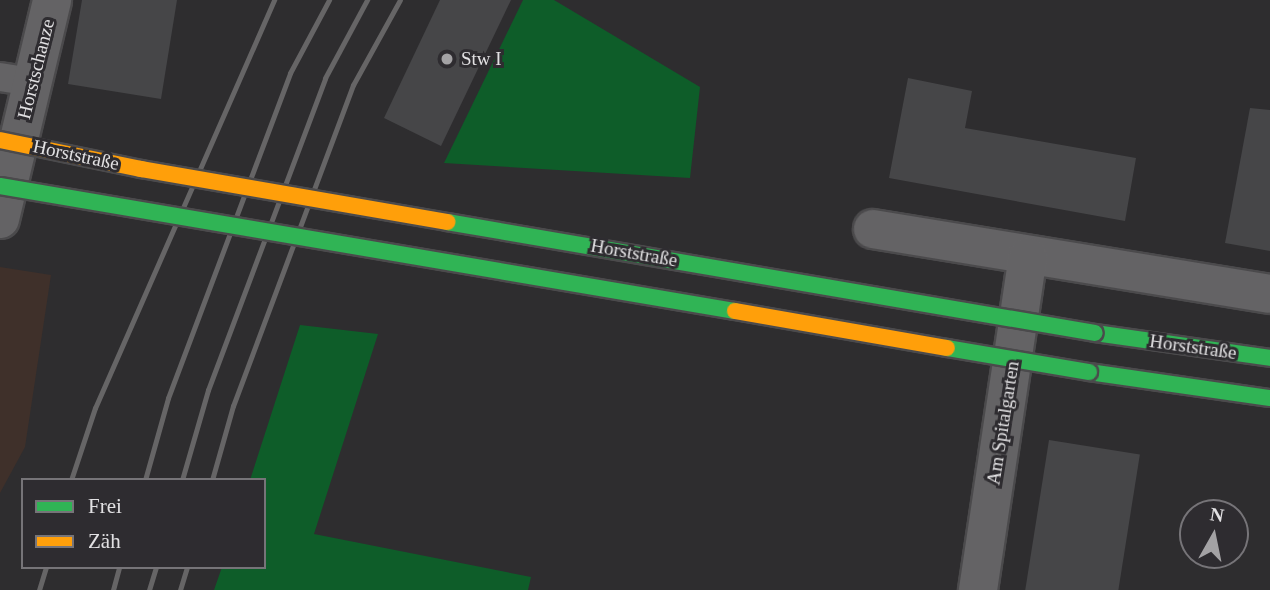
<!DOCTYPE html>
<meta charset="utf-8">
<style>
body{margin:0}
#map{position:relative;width:1270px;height:590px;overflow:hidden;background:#2e2d2f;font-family:Georgia,serif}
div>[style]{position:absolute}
.commercial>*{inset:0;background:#3f302a}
.green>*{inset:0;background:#0e5d29}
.building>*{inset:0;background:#464648;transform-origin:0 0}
.roads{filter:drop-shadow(2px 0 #4b4a4c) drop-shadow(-2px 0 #4b4a4c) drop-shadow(0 2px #4b4a4c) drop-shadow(0 -2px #4b4a4c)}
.lane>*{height:28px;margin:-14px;padding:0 14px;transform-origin:14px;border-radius:14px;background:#646365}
.street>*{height:38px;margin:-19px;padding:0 19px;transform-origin:19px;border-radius:19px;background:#646365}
.fast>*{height:16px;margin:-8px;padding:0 8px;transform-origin:8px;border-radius:8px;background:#30b455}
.rail>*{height:5px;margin:-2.5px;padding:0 2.5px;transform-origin:2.5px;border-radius:2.5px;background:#666566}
.bridges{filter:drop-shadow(2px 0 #4b4a4c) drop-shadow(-2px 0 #4b4a4c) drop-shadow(0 2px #4b4a4c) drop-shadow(0 -2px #4b4a4c)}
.fast-bridge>*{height:16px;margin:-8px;padding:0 8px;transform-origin:8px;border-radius:8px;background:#30b455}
.slow-bridge>*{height:16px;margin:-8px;padding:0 8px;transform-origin:8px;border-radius:8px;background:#ff9f0a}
.dots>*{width:19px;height:19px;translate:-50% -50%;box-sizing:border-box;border:4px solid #2e2c30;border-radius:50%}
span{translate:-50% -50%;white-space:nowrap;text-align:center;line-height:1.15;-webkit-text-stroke:6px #2e2c30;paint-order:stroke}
.poi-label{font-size:19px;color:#e2e1e3}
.left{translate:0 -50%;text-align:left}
.street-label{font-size:19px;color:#e2e1e3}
.legend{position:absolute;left:21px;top:478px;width:245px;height:91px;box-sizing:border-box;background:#2e2c30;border:2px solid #767478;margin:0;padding:9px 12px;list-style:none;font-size:21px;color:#e2e1e3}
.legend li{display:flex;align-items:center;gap:14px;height:35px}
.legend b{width:35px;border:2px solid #767478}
.north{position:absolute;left:1179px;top:499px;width:70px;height:70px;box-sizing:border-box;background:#2e2c30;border:2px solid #767478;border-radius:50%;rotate:9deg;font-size:19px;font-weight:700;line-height:28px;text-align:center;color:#e2e1e3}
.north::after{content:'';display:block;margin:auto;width:24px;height:32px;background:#a3a2a4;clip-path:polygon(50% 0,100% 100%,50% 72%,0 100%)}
</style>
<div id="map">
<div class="commercial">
<i style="clip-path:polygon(0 267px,51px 275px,25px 447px,0 493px)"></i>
</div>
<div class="green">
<i style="clip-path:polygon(523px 0,554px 0,700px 87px,690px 178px,444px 163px)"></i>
<i style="clip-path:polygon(300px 325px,378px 334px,314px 534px,531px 577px,528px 590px,214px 590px,222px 567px,264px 567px,264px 480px,250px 480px)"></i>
</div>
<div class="building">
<i style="clip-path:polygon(82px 0,177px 0,161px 99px,68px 84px)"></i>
<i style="clip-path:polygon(440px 0,511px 0,441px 146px,384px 118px)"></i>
<i style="clip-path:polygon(908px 78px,972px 91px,965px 128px,1136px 158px,1125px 221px,889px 178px)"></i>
<i style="clip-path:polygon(1250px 108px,1270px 110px,1270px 251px,1225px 243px)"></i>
<i style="left:1049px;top:440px;width:92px;height:152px;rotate:9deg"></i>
</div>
<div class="roads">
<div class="lane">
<i style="left:0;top:77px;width:32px;rotate:9deg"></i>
</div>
<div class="street">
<i style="left:0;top:219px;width:225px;rotate:-76.6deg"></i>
<i style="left:873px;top:229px;width:402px;rotate:9.3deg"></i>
<i style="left:978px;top:590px;width:337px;rotate:-81.5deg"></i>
</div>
<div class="fast">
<i style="left:1095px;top:333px;width:177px;rotate:8.1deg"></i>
<i style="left:1089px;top:372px;width:183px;rotate:8.2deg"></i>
</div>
</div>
<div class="rail">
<i style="left:71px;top:480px;width:76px;rotate:-71.6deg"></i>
<i style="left:95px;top:408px;width:446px;rotate:-66.3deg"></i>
<i style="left:145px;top:480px;width:85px;rotate:-74.3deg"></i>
<i style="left:168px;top:398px;width:347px;rotate:-69.4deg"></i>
<i style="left:290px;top:73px;width:83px;rotate:-61.9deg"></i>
<i style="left:182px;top:480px;width:94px;rotate:-73.9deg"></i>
<i style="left:208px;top:390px;width:333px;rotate:-69.4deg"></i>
<i style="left:325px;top:78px;width:89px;rotate:-61.7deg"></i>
<i style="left:212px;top:480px;width:77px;rotate:-74.2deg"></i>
<i style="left:233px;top:406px;width:343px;rotate:-69.5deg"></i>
<i style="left:353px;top:85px;width:97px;rotate:-61.1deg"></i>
<i style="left:39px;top:590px;width:24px;rotate:-73deg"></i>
<i style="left:113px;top:590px;width:24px;rotate:-75deg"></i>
<i style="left:149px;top:590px;width:24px;rotate:-73deg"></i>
<i style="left:180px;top:590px;width:24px;rotate:-73deg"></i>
</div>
<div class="bridges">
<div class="fast-bridge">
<i style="left:0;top:186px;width:746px;rotate:9.65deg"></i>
<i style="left:447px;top:222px;width:657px;rotate:9.72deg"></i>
<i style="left:947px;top:348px;width:144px;rotate:9.6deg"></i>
</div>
<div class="slow-bridge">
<i style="left:0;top:140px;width:144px;rotate:11.6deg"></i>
<i style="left:141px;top:169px;width:311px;rotate:9.8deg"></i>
<i style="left:735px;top:311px;width:215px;rotate:9.9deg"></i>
</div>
</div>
<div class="dots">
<i style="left:447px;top:59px;background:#a3a2a4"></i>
</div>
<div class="poi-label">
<span class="left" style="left:461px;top:59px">Stw I</span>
</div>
<div class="street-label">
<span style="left:36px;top:69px;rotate:-76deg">Horstschanze</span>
<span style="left:76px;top:155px;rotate:12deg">Horststraße</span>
<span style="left:634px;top:253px;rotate:10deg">Horststraße</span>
<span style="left:1193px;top:347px;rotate:8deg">Horststraße</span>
<span style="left:1003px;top:423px;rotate:-81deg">Am Spitalgarten</span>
</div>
<ul class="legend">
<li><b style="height:9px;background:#30b455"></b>Frei</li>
<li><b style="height:9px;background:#ff9f0a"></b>Zäh</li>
</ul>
<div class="north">N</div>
</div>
